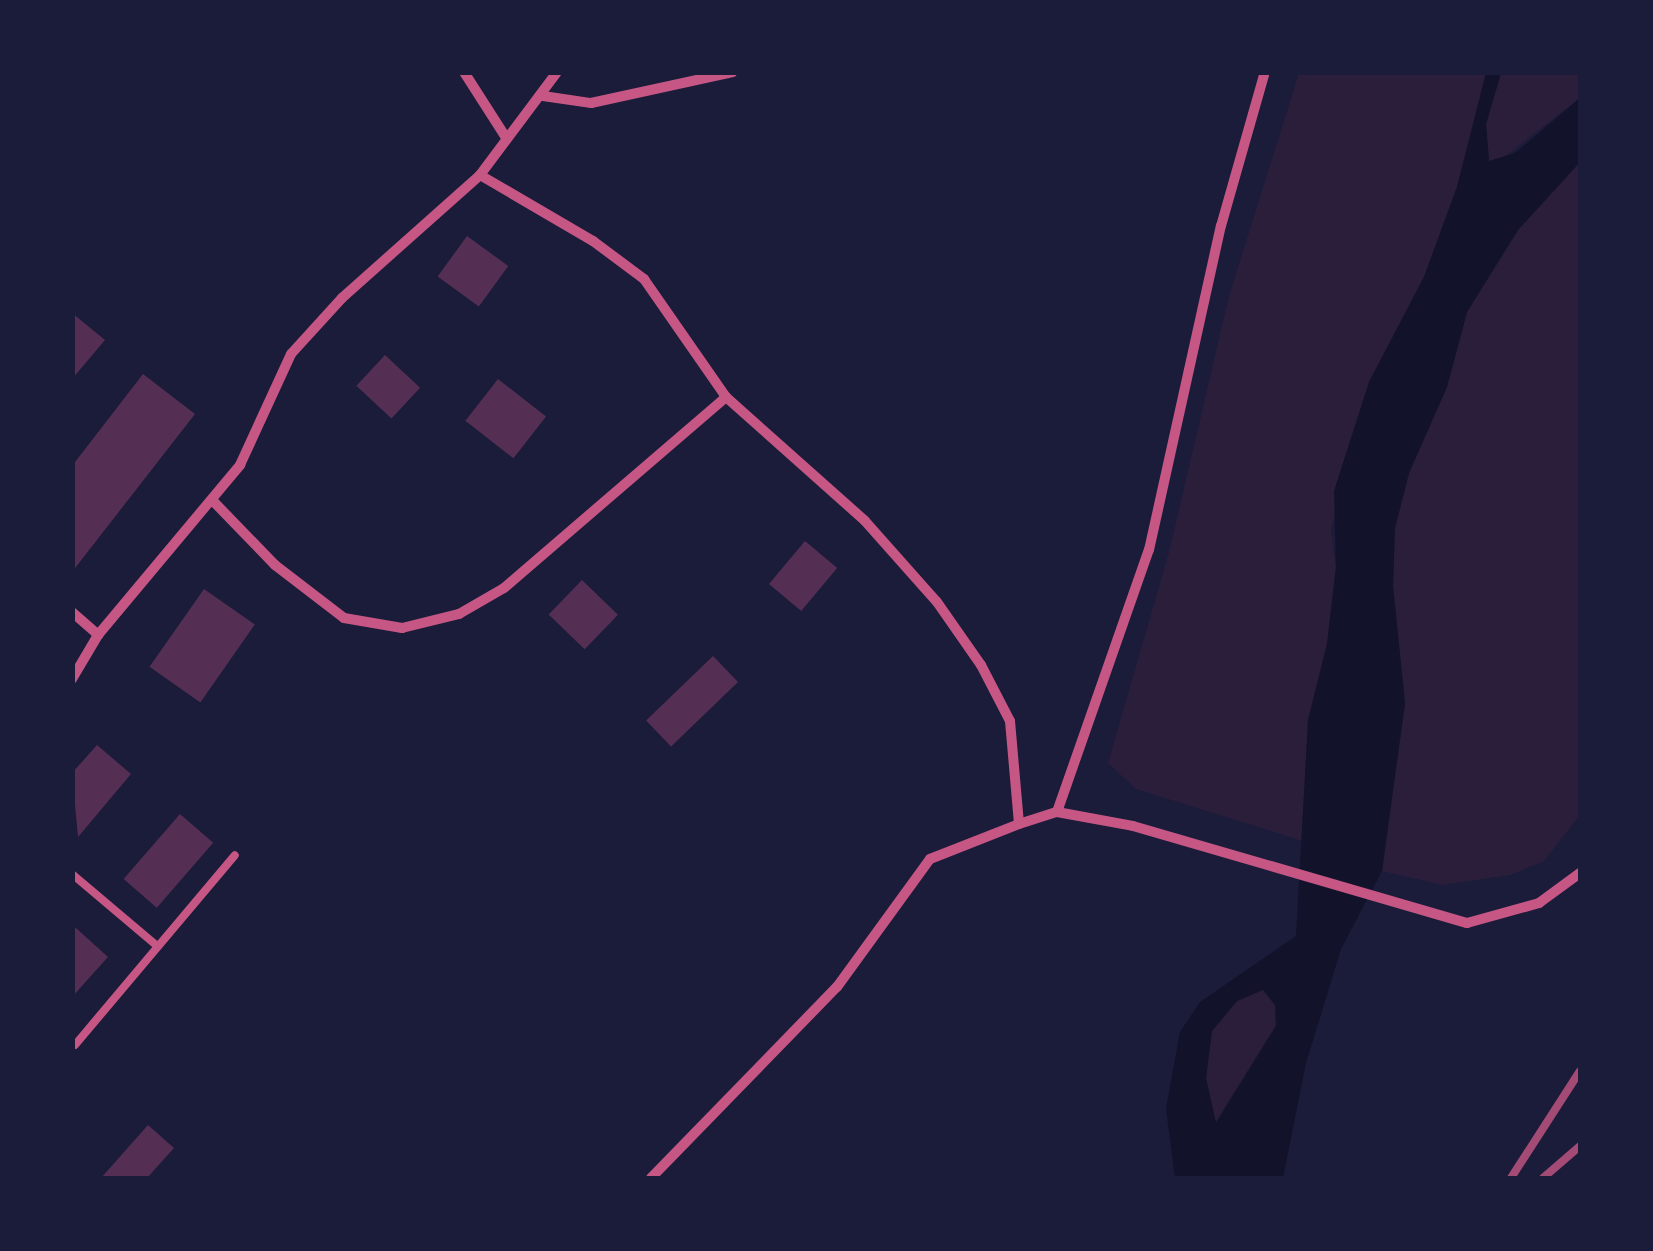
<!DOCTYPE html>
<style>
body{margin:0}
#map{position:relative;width:1653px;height:1251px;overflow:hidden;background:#1b1b3a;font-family:"Roboto Condensed",sans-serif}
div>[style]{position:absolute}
.green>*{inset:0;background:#2a1e3b}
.water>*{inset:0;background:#12122b}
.building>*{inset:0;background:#542f53;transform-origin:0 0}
.service>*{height:8px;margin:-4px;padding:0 4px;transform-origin:4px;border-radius:4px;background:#c65784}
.minor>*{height:10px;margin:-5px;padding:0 5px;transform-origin:5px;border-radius:5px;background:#c65784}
.rail>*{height:8px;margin:-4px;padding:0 4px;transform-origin:4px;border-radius:4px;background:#a44b75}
span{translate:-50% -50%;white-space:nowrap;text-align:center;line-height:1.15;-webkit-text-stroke:10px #1b1b3a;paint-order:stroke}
.frame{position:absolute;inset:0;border:75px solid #1b1b3a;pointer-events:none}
</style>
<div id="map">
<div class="green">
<i style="clip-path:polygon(1299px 73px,1486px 73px,1457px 187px,1424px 277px,1369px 382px,1331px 529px,1336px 567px,1327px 644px,1308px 720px,1303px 841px,1136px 789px,1108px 763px,1169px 552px,1229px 296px)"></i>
<i style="clip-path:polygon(1501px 73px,1580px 73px,1580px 98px,1498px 162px,1489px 161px,1486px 124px)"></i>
<i style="clip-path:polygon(1580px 162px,1580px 815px,1544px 861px,1510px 875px,1442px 885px,1382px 871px,1405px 703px,1393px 586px,1395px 528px,1409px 473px,1447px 387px,1467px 312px,1518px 230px)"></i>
<i style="clip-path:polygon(1263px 989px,1275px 1005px,1276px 1025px,1215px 1123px,1206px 1078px,1212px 1031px,1237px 1001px)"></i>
</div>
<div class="water">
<i style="clip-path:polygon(evenodd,1486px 73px,1501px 73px,1486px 124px,1489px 161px,1515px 153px,1580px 98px,1580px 162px,1518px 230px,1467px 312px,1447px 387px,1409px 473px,1395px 528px,1393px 586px,1405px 703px,1382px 871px,1341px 949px,1306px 1063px,1283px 1178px,1175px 1178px,1166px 1108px,1180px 1032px,1200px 1002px,1296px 936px,1308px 720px,1327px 644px,1336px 567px,1334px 491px,1369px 382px,1424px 277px,1457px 187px,1486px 73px,1263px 990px,1275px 1005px,1276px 1026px,1216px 1123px,1206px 1078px,1212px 1031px,1237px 1001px,1263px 990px)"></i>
</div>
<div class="building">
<i style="left:467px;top:236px;width:51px;height:50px;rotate:36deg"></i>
<i style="clip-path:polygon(72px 313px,105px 340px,72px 379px)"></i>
<i style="left:385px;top:355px;width:48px;height:42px;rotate:43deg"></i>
<i style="clip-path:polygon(143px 374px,195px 414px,72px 572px,72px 466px)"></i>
<i style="left:498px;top:379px;width:61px;height:53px;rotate:38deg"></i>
<i style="left:805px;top:541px;width:42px;height:56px;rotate:40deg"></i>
<i style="left:582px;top:580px;width:50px;height:48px;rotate:44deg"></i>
<i style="left:204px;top:589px;width:62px;height:95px;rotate:35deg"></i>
<i style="left:713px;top:656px;width:36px;height:93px;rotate:46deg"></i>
<i style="clip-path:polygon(97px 745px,131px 774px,78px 837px,72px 773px)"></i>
<i style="left:180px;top:814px;width:44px;height:86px;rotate:41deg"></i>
<i style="clip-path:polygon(76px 928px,108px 957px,72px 997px,72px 931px)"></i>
<i style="clip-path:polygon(148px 1125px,174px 1148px,147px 1178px,101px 1178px)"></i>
</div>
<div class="service">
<i style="left:72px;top:874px;width:110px;rotate:40.2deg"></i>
<i style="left:75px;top:1045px;width:248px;rotate:-49.9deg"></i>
</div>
<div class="minor">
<i style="left:464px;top:72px;width:76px;rotate:57.4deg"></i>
<i style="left:543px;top:96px;width:49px;rotate:8.3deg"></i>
<i style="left:591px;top:103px;width:145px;rotate:-12.3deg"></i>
<i style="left:480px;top:175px;width:129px;rotate:-53.2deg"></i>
<i style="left:214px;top:502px;width:88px;rotate:45.9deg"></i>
<i style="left:275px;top:565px;width:87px;rotate:37.5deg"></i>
<i style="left:344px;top:618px;width:59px;rotate:9.8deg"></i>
<i style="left:402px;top:628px;width:59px;rotate:-13.8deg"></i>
<i style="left:459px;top:614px;width:52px;rotate:-30deg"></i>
<i style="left:504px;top:588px;width:293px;rotate:-40.7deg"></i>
<i style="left:72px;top:612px;width:35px;rotate:41deg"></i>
<i style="left:72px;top:679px;width:51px;rotate:-59.4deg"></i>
<i style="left:98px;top:635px;width:222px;rotate:-50.1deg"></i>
<i style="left:240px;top:465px;width:122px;rotate:-65.3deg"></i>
<i style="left:291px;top:354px;width:76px;rotate:-47.7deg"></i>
<i style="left:342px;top:298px;width:185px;rotate:-41.7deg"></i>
<i style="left:480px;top:175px;width:131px;rotate:30.3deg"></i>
<i style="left:593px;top:241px;width:64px;rotate:36.7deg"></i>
<i style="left:644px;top:279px;width:144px;rotate:55.2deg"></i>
<i style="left:726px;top:397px;width:186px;rotate:41.7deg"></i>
<i style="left:865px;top:521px;width:108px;rotate:48.4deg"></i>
<i style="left:937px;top:602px;width:77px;rotate:55.1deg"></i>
<i style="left:981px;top:665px;width:63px;rotate:62.6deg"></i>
<i style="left:1010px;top:721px;width:103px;rotate:85deg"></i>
<i style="left:1057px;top:812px;width:278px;rotate:-70.7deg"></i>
<i style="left:1149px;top:550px;width:332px;rotate:-77.5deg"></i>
<i style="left:1221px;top:226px;width:160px;rotate:-74.1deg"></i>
<i style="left:651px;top:1178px;width:267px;rotate:-45.8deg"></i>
<i style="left:837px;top:987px;width:158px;rotate:-54deg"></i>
<i style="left:930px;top:859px;width:96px;rotate:-21.5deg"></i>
<i style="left:1019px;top:824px;width:40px;rotate:-18deg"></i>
<i style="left:1057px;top:812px;width:77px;rotate:10.4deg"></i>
<i style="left:1133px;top:826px;width:348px;rotate:16.2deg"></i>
<i style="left:1467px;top:923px;width:75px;rotate:-15.5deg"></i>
<i style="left:1539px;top:903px;width:51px;rotate:-36.2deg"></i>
</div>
<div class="rail">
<i style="left:1511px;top:1178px;width:127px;rotate:-57.2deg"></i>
<i style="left:1543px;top:1178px;width:49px;rotate:-40.9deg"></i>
</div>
<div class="frame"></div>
</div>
